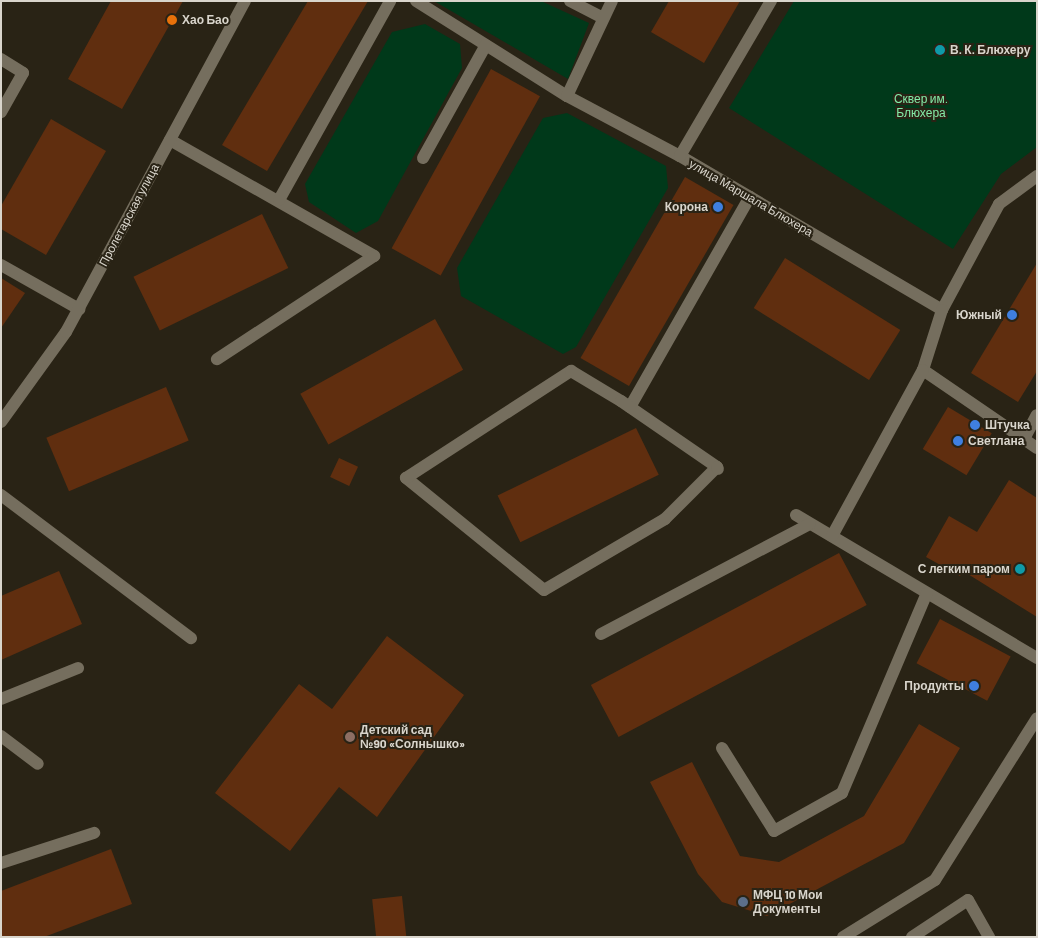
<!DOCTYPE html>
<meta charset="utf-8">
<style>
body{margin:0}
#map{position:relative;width:1038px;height:938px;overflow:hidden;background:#292315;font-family:Barlow,sans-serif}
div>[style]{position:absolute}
.green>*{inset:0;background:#00391a}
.building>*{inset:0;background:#602e0f;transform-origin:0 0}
.minor>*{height:12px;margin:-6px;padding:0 6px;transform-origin:6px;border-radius:6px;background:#756e5e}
.dots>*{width:14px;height:14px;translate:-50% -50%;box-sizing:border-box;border:2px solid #292315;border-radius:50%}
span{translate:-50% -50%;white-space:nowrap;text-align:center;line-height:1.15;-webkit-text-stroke:4px #292315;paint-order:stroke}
.poi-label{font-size:12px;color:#d9d5cc;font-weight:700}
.left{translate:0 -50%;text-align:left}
.right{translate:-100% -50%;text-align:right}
.park-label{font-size:12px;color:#83e9a6}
.street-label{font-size:12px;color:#d9d5cc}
.frame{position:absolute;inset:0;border:2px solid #d9d5cc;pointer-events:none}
</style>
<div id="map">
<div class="green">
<i style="clip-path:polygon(434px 1px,541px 1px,589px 23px,568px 79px)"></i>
<i style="clip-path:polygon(794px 1px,1037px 1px,1037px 147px,1001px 174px,953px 249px,729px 108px)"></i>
<i style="clip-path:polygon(425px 24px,460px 44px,462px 68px,378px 221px,356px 233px,309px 202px,305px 184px,392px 32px)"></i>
<i style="clip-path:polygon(567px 113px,666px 166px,668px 188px,576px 347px,563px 354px,461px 296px,457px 268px,543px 118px)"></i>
</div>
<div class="building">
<i style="clip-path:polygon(111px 1px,183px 1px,122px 109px,68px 79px)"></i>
<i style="clip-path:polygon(308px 1px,368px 1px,267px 171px,222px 145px)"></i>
<i style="clip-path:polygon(669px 1px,740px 1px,704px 63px,651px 32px)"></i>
<i style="left:491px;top:69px;width:56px;height:205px;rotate:29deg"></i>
<i style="clip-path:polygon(51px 119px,106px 151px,46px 255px,1px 229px,1px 206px)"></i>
<i style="left:685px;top:177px;width:56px;height:209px;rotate:30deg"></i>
<i style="left:262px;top:214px;width:60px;height:143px;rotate:64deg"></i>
<i style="left:785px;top:258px;width:136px;height:59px;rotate:32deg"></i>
<i style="clip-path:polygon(1037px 263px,1037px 371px,1018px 402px,971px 373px)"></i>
<i style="clip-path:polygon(1px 278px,25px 293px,1px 328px)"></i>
<i style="left:435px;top:319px;width:58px;height:154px;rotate:61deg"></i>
<i style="left:166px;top:387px;width:58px;height:130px;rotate:67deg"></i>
<i style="left:948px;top:407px;width:51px;height:49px;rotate:31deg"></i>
<i style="left:636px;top:428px;width:52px;height:154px;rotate:64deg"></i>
<i style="left:339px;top:458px;width:21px;height:21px;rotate:25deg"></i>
<i style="clip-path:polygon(1009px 480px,1037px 498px,1037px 617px,963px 571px,960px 576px,926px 557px,949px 516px,977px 532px)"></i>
<i style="left:839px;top:553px;width:59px;height:281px;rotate:62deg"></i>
<i style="clip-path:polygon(59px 571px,82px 624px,1px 660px,1px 596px)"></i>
<i style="left:940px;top:619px;width:80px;height:50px;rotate:28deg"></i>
<i style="clip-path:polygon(387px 636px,464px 695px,377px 817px,339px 787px,290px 851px,215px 793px,299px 684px,332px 709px)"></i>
<i style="clip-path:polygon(919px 724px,960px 748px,904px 843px,767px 916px,722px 902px,698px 874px,650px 782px,692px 762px,740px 856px,779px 862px,864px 816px)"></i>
<i style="clip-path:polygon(111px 849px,132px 904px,44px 937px,1px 937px,1px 891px)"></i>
<i style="left:402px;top:896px;width:41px;height:30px;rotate:84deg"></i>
</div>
<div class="minor">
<i style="left:416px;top:1px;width:178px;rotate:32.2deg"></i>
<i style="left:567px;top:96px;width:128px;rotate:28deg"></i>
<i style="left:680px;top:156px;width:304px;rotate:30.4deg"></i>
<i style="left:942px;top:310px;width:120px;rotate:-61.7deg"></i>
<i style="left:999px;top:204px;width:47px;rotate:-36.4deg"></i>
<i style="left:570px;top:1px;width:37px;rotate:27deg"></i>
<i style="left:1px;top:59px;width:26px;rotate:32deg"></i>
<i style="left:23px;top:73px;width:45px;rotate:119.4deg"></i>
<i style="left:567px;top:96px;width:105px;rotate:-64.7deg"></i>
<i style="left:170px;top:140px;width:235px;rotate:29.6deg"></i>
<i style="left:374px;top:256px;width:188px;rotate:146.7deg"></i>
<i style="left:680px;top:156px;width:180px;rotate:-59.6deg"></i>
<i style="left:423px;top:158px;width:129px;rotate:-60.9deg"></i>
<i style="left:279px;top:200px;width:228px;rotate:-60.8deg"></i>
<i style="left:1px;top:265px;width:90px;rotate:29.4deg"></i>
<i style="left:942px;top:310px;width:63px;rotate:107.6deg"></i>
<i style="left:923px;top:370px;width:138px;rotate:34.4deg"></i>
<i style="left:630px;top:407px;width:242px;rotate:-60.3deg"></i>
<i style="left:1px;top:422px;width:111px;rotate:-54.2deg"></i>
<i style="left:66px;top:332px;width:376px;rotate:-61.6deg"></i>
<i style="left:1024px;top:439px;width:27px;rotate:-62deg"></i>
<i style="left:717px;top:467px;width:74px;rotate:135deg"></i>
<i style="left:665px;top:519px;width:140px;rotate:149.6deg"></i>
<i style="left:544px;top:590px;width:178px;rotate:-140.9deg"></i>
<i style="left:406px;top:478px;width:197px;rotate:-33deg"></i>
<i style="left:571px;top:371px;width:58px;rotate:31deg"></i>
<i style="left:621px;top:401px;width:116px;rotate:34.5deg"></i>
<i style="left:717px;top:467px;width:2px;rotate:63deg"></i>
<i style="left:1px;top:495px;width:238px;rotate:37deg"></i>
<i style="left:796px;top:515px;width:280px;rotate:30.7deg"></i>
<i style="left:832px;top:536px;width:189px;rotate:-61.3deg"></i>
<i style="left:601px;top:634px;width:236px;rotate:-27.8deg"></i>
<i style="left:1px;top:699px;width:83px;rotate:-21.9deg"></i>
<i style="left:1px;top:736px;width:46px;rotate:37.1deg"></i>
<i style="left:722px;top:748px;width:98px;rotate:57.9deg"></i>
<i style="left:774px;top:831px;width:78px;rotate:-29.2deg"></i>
<i style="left:842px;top:793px;width:217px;rotate:-67deg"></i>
<i style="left:1px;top:863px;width:98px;rotate:-17.9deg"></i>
<i style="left:843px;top:937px;width:108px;rotate:-31.8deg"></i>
<i style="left:935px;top:880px;width:191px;rotate:-57.8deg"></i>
<i style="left:912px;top:937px;width:67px;rotate:-33.5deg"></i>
<i style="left:968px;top:900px;width:43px;rotate:60.4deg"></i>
</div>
<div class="dots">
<i style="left:172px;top:20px;background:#e8710a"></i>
<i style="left:940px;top:50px;background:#0f9aa8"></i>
<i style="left:718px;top:207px;background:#3f7fe0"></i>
<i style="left:1012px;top:315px;background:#3f7fe0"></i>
<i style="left:975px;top:425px;background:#3f7fe0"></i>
<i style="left:958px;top:441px;background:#3f7fe0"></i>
<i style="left:1020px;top:569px;background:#0f9aa8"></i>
<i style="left:974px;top:686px;background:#3f7fe0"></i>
<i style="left:350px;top:737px;background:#8d6e63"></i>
<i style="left:743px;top:902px;background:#5c6f8a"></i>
</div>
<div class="poi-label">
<span class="left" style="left:182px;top:20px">Хао Бао</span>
<span class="left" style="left:950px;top:50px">В. К. Блюхеру</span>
<span class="right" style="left:708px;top:207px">Корона</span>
<span class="right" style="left:1002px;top:315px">Южный</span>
<span class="left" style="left:985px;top:425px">Штучка</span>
<span class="left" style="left:968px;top:441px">Светлана</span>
<span class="right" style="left:1010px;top:569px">С легким паром</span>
<span class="right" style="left:964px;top:686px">Продукты</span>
<span class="left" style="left:360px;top:737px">Детский сад<br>№90 «Солнышко»</span>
<span class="left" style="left:753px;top:902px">МФЦ 10 Мои<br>Документы</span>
</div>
<div class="park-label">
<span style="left:921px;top:106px">Сквер им.<br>Блюхера</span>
</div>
<div class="street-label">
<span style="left:751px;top:198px;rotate:30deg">улица Маршала Блюхера</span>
<span style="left:129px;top:215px;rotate:-62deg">Пролетарская улица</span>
</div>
<div class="frame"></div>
</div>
